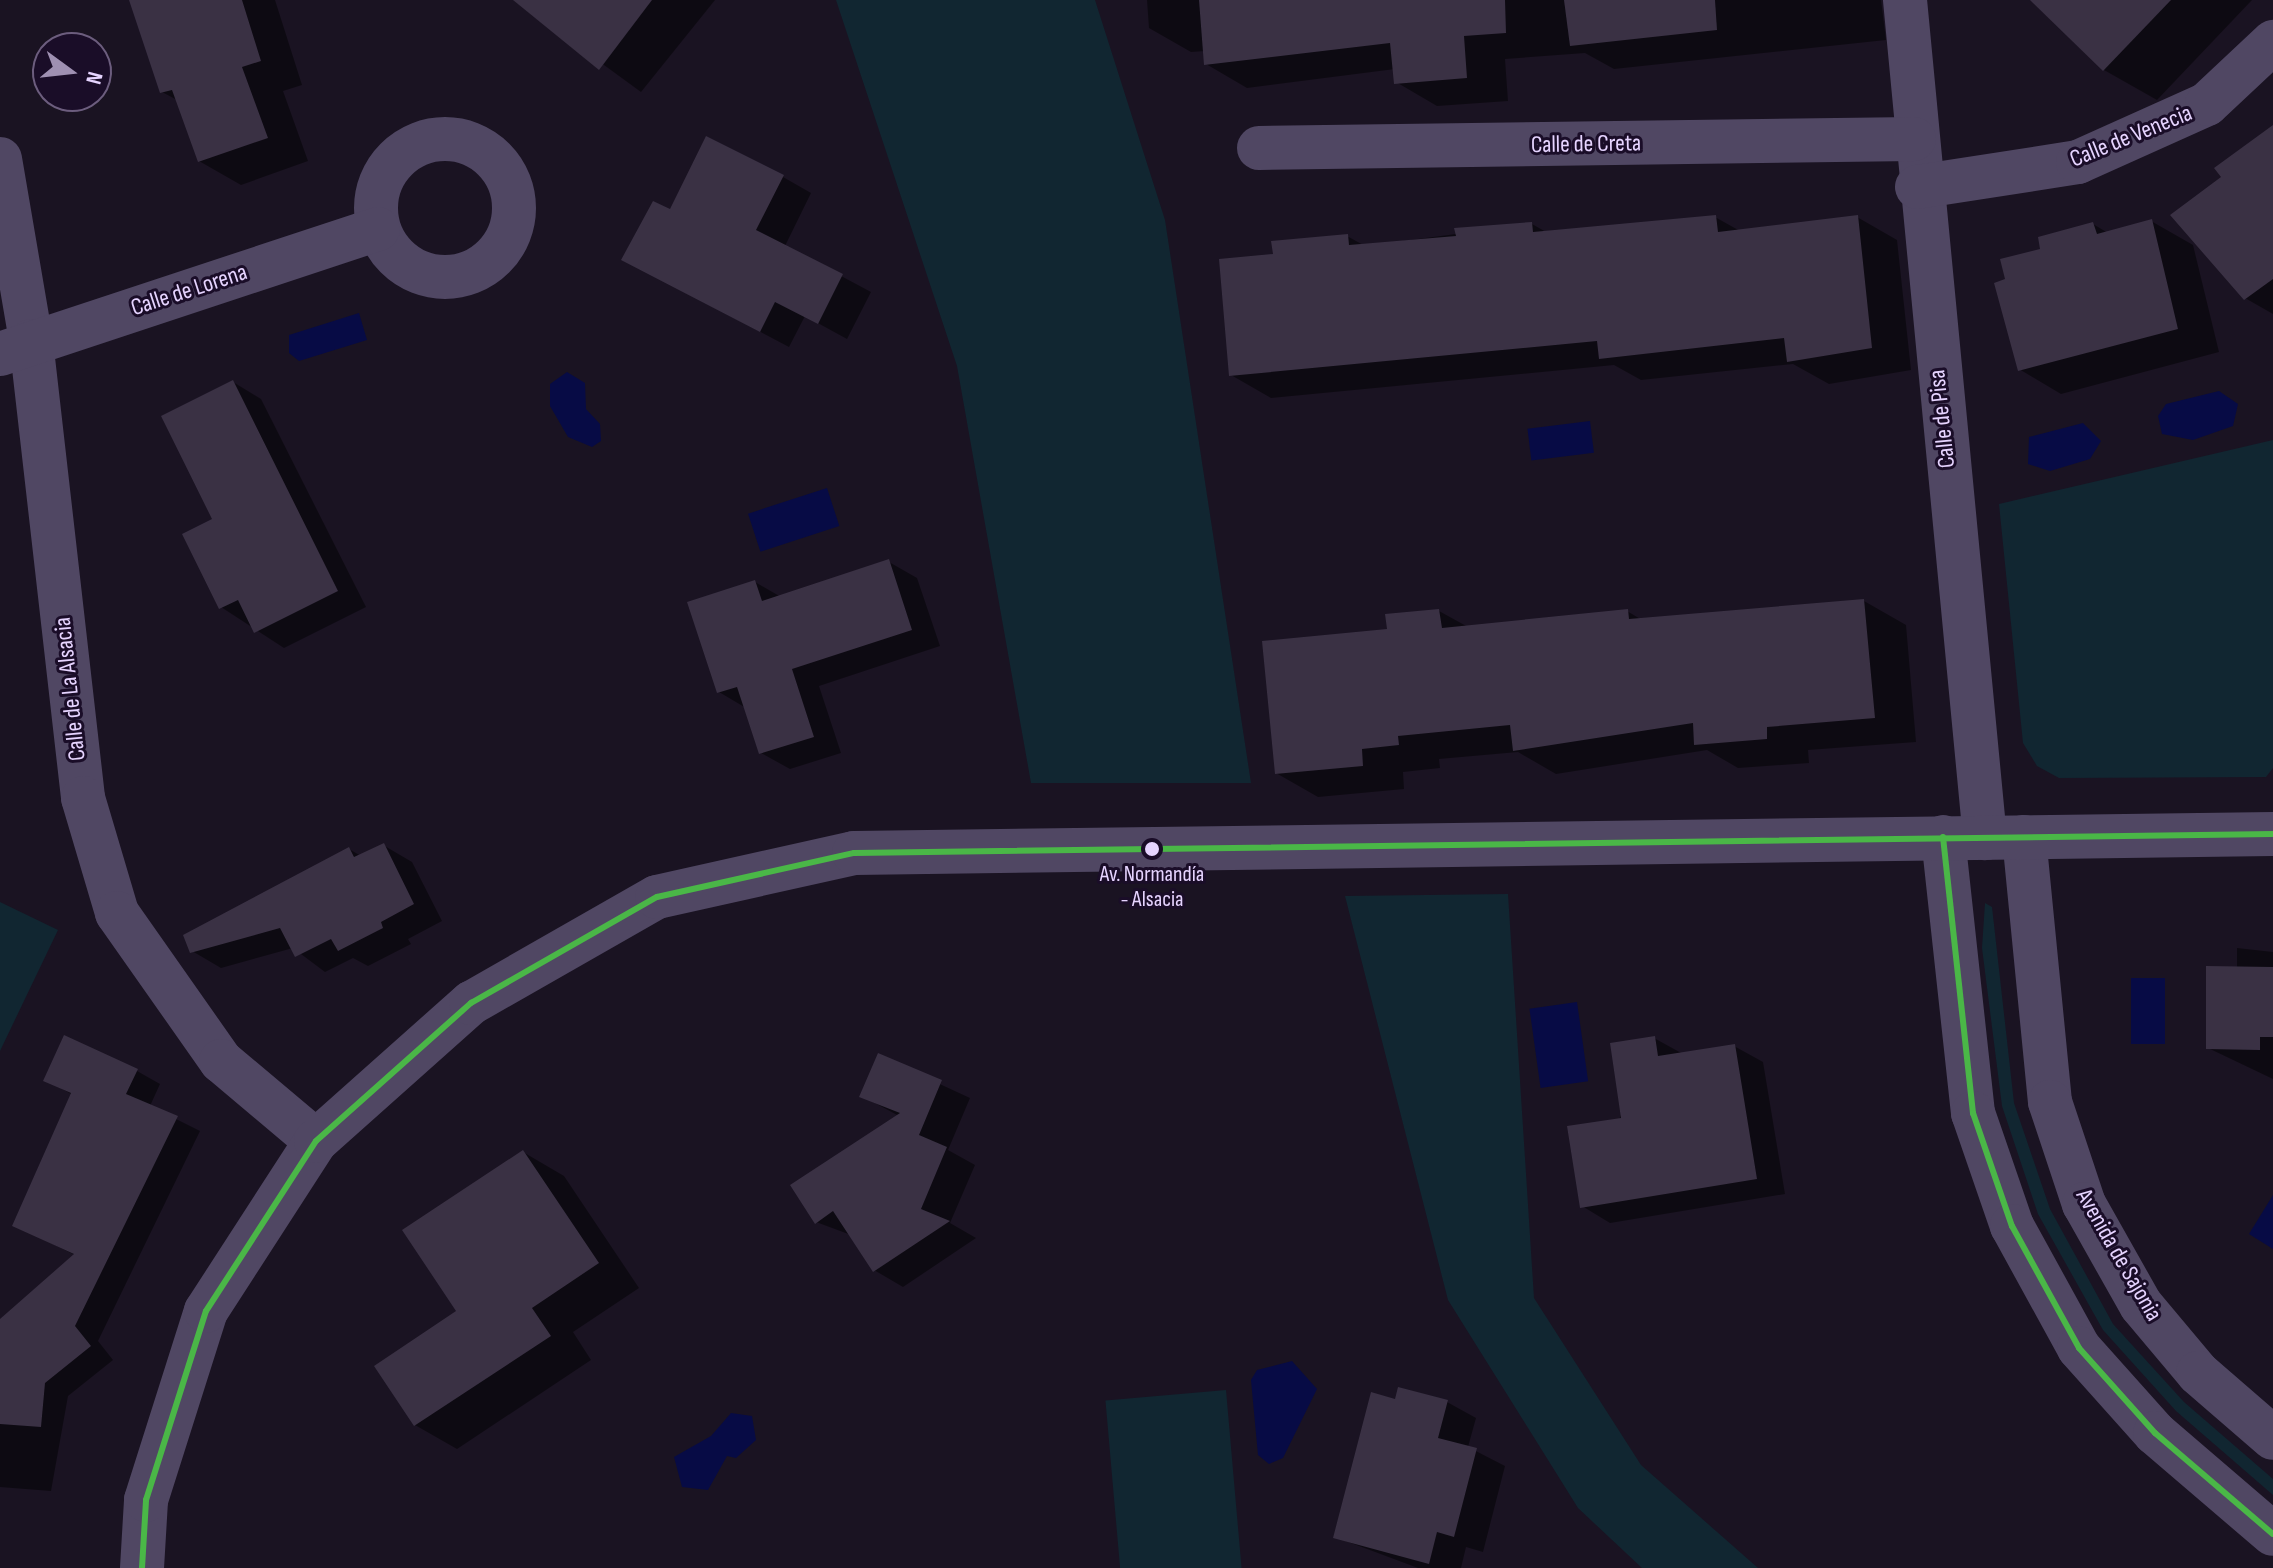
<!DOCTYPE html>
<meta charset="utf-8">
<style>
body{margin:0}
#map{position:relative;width:2273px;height:1568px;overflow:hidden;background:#1a1322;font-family:"Sofia Sans Condensed",sans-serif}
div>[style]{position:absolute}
.green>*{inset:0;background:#112631;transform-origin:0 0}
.water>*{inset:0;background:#070b45;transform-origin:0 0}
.shadow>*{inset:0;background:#0007}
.building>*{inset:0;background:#3a3144}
.street>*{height:44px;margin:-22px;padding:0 22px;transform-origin:22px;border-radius:22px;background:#504763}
.street>.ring{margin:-22px;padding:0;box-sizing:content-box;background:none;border:44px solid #504763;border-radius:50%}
.bus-1>*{height:6px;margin:-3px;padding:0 3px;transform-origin:3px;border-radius:3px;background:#4ab747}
.dots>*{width:22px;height:22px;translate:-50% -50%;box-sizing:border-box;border:4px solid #1a0d28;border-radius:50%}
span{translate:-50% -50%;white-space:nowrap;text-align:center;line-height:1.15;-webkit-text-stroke:6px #1a0d28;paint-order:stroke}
.bus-label{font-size:22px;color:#e6d4ff}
.street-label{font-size:24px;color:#e6d4ff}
.north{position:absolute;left:32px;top:32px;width:80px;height:80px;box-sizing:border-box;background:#1a0d28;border:2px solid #6c5d7e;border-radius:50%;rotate:105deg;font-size:22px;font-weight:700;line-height:32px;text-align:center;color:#e6d4ff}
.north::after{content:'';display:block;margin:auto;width:28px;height:36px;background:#9f90b2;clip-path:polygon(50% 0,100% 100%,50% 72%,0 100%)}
</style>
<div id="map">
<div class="green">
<i style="clip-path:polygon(836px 0,1095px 0,1165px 220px,1251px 783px,1031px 783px,957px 366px)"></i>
<i style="clip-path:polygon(2273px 440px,2273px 768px,2266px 777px,2059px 778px,2037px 766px,2023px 743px,1999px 504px)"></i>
<i style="clip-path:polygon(1508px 894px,1534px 1298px,1641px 1465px,1758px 1568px,1642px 1568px,1578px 1508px,1448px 1300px,1345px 896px)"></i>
<i style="clip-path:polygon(0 902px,58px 930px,0 1051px)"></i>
<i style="clip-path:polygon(1985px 903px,1992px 907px,2014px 1103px,2050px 1209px,2113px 1324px,2184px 1402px,2273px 1479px,2273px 1495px,2176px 1411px,2103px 1330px,2038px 1214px,2002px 1106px,1982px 948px)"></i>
<i style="left:1226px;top:1390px;width:179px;height:121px;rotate:85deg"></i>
</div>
<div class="water">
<i style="clip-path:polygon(359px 313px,367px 340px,299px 361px,289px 353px,289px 335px)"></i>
<i style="clip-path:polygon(567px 372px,585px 383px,586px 409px,600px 424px,601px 441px,592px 447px,568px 437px,550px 406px,550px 384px)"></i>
<i style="clip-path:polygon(2219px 391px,2238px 404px,2233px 426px,2193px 440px,2162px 434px,2158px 416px,2166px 404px)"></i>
<i style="left:1590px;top:421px;width:32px;height:63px;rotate:83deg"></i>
<i style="clip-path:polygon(2083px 423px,2101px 441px,2090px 459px,2050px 471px,2028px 464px,2029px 437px)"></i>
<i style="left:827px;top:488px;width:40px;height:83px;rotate:72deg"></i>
<i style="left:2131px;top:978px;width:34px;height:66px"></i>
<i style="left:1577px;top:1002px;width:80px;height:48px;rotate:82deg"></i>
<i style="clip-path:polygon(2273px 1195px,2273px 1249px,2249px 1234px)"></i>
<i style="clip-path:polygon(1292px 1361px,1317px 1389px,1283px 1458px,1269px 1464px,1258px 1455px,1251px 1380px,1257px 1370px)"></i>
<i style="clip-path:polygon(731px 1413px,752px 1416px,756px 1440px,736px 1458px,727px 1456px,708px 1490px,682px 1487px,674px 1457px,711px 1436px)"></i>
</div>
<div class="shadow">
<i style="clip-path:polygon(131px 0,275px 0,302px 85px,283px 91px,308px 161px,241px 185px,199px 161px,179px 101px,162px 92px)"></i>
<i style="clip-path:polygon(515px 0,715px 0,641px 92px)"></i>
<i style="clip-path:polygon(1147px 0,1881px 0,1886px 40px,1614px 69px,1585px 53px,1505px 59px,1508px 101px,1437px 106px,1396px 82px,1395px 69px,1247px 88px,1206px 64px,1205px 51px,1191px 52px,1149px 28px)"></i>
<i style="clip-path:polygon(2042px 0,2252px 0,2157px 100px,2104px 70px,2037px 5px)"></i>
<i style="clip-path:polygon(2273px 142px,2273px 314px,2245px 298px)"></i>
<i style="clip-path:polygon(783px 177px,811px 193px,785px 246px,871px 292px,847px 339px,805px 316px,789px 347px,652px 275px,671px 212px)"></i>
<i style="clip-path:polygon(1715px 217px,1740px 231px,1857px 217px,1897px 240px,1911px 370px,1829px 384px,1793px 364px,1641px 380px,1614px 365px,1271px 398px,1231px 375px,1275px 256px,1347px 236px,1365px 246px,1532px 224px,1546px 232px)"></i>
<i style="clip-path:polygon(2151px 221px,2193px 245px,2219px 352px,2061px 394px,2019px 369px,2008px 281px,2043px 250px,2093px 224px,2108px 233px)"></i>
<i style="clip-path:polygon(233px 382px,261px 399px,366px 607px,284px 648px,221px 607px,214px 520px)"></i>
<i style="clip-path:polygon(889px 562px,917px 578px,940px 646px,819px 686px,841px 753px,790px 769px,761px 753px,746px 708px,719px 692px,755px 582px,781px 597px)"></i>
<i style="clip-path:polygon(1864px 601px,1906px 625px,1916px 742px,1808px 750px,1809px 763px,1738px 768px,1707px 750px,1556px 774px,1518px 752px,1439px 759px,1440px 768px,1403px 772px,1404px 789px,1318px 797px,1276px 773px,1389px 631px,1439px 611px,1468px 627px,1627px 611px,1642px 620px)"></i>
<i style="clip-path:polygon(383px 845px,412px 862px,442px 921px,408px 939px,411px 944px,368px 966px,353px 958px,325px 972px,293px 948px,221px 968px,192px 951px,349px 849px,361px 856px)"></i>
<i style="clip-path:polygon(2237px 948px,2273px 952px,2273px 1079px,2208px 1048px,2237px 968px)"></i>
<i style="clip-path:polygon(1654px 1038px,1683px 1054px,1734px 1046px,1763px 1062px,1785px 1194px,1610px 1223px,1582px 1206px)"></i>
<i style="clip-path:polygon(879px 1056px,970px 1098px,948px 1150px,975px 1165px,950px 1223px,976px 1238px,903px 1287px,874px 1270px,851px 1235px,816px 1222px,899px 1116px,862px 1096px)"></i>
<i style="clip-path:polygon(137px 1071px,160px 1084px,150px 1106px,200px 1131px,98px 1341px,113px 1360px,68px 1396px,51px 1491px,0 1487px,0 1322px,75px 1255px,14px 1225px,73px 1095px,46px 1080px)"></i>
<i style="clip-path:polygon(523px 1152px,564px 1176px,639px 1288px,573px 1332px,591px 1360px,457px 1449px,415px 1425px)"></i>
<i style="clip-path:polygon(1447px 1402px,1476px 1418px,1468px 1447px,1505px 1466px,1483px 1552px,1466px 1547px,1461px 1568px,1418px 1568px,1335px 1537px)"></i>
</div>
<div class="building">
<i style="clip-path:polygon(129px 0,242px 0,261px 61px,242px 67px,268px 138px,198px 162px,172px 90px,160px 93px)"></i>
<i style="clip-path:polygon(513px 0,652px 0,599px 70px)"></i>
<i style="clip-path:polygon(1199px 0,1505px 0,1506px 33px,1464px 36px,1467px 78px,1394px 84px,1390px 43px,1204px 65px)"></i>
<i style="clip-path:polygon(1564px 0,1715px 0,1717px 30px,1570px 46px)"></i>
<i style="clip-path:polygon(2030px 0,2171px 0,2103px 71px)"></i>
<i style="clip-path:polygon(2273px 125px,2273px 279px,2244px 300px,2170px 215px,2221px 177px,2214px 168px)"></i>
<i style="clip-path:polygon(706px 136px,784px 175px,756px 230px,843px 274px,818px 324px,775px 302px,760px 332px,621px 260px,653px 201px,670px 209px)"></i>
<i style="clip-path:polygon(1716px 215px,1718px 232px,1858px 215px,1872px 348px,1787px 362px,1784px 338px,1599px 359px,1597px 341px,1229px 376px,1219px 259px,1273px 254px,1271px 241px,1348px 234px,1349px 245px,1456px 236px,1454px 228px,1532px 222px,1533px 232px)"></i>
<i style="clip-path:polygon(2152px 219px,2178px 329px,2018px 371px,1994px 283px,2005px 279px,2000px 259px,2040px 249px,2038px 237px,2093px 222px,2097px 234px)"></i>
<i style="clip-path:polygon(233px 380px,338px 591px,254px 633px,238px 600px,219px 609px,182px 534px,212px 519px,161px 416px)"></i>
<i style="clip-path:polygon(889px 559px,912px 630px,792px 669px,814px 737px,759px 754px,737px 687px,717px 693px,687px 602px,755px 580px,762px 601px)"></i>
<i style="clip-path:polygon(1864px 599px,1875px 718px,1767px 727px,1767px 739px,1694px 745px,1693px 723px,1513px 751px,1510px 725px,1398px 736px,1399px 745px,1362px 749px,1363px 766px,1275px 774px,1262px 641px,1387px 629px,1385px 614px,1439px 609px,1442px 628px,1628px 609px,1629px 619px)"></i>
<i style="clip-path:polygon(384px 843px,414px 904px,381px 922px,383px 928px,338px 951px,331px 939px,295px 957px,280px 928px,190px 953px,183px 935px,349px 847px,354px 857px)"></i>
<i style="clip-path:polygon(2206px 966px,2273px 967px,2273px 1037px,2260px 1037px,2260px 1050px,2206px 1049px)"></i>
<i style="clip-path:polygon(64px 1035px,138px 1069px,126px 1094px,178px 1116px,75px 1326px,91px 1346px,45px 1383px,41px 1427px,0 1424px,0 1319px,74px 1254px,12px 1226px,71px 1093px,43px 1081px)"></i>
<i style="clip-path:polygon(1655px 1036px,1658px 1056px,1735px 1044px,1757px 1179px,1580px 1208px,1567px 1126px,1621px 1118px,1610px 1043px)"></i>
<i style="clip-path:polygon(878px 1053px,942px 1080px,919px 1135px,947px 1147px,921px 1209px,950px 1221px,873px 1272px,833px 1211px,815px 1224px,790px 1185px,900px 1113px,859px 1097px)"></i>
<i style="clip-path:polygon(523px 1150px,599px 1263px,532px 1308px,551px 1336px,414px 1426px,374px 1366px,456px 1311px,402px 1230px)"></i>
<i style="clip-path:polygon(1398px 1387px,1448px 1400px,1438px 1438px,1477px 1448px,1454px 1537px,1437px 1532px,1429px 1564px,1333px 1538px,1371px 1392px,1395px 1399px)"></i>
</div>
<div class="street">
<i style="left:1905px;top:0;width:842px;rotate:84.55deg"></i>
<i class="ring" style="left:376px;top:139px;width:94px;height:94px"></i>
<i style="left:1259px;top:148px;width:655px;rotate:-0.79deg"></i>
<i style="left:0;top:159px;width:185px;rotate:80.3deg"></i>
<i style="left:31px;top:341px;width:460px;rotate:83.5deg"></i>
<i style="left:83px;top:798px;width:120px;rotate:73.5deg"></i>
<i style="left:117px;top:913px;width:181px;rotate:54.9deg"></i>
<i style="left:221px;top:1061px;width:124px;rotate:40.1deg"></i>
<i style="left:1917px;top:187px;width:163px;rotate:-8.8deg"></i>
<i style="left:2078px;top:162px;width:141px;rotate:-24.2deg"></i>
<i style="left:2207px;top:104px;width:91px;rotate:-43.2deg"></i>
<i style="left:0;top:354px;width:398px;rotate:-18.3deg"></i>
<i style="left:1943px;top:837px;width:278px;rotate:83.8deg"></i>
<i style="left:1973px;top:1113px;width:120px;rotate:71deg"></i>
<i style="left:2012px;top:1226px;width:139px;rotate:61.2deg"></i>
<i style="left:2079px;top:1348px;width:114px;rotate:48.2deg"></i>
<i style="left:2155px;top:1433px;width:155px;rotate:40.6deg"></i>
<i style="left:2024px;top:837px;width:266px;rotate:84.4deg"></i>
<i style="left:2050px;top:1102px;width:108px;rotate:71.6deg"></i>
<i style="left:2084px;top:1204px;width:116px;rotate:60.6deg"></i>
<i style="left:2141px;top:1305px;width:89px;rotate:50deg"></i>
<i style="left:2198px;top:1373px;width:99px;rotate:40.9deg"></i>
<i style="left:142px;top:1568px;width:68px;rotate:-86.6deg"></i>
<i style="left:146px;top:1500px;width:198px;rotate:-72.4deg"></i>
<i style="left:206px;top:1311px;width:202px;rotate:-57.1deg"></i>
<i style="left:316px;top:1141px;width:208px;rotate:-41.7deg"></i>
<i style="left:471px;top:1003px;width:214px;rotate:-29.7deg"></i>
<i style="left:657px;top:897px;width:202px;rotate:-12.6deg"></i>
<i style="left:854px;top:853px;width:1419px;rotate:-0.77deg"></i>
</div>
<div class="bus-1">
<i style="left:1943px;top:837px;width:278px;rotate:83.8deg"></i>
<i style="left:1973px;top:1113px;width:120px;rotate:71deg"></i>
<i style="left:2012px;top:1226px;width:139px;rotate:61.2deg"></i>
<i style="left:2079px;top:1348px;width:114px;rotate:48.2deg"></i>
<i style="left:2155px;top:1433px;width:155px;rotate:40.6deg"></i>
<i style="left:142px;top:1568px;width:68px;rotate:-86.6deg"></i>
<i style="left:146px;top:1500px;width:198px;rotate:-72.4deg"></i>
<i style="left:206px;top:1311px;width:202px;rotate:-57.1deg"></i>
<i style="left:316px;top:1141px;width:208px;rotate:-41.7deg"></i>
<i style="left:471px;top:1003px;width:214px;rotate:-29.7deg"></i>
<i style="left:657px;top:897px;width:202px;rotate:-12.6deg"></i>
<i style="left:854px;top:853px;width:1419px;rotate:-0.77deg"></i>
</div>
<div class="dots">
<i style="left:1152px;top:849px;background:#e6d4ff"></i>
</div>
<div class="bus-label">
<span style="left:1152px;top:887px">Av. Normandía<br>- Alsacia</span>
</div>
<div class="street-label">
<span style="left:2131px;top:136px;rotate:-22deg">Calle de Venecia</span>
<span style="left:1586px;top:144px;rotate:-1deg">Calle de Creta</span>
<span style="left:189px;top:290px;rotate:-18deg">Calle de Lorena</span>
<span style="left:1942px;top:419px;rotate:-96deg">Calle de Pisa</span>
<span style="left:70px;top:689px;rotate:-96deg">Calle de La Alsacia</span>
<span style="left:2119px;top:1255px;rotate:60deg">Avenida de Sajonia</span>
</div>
<div class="north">N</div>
</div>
